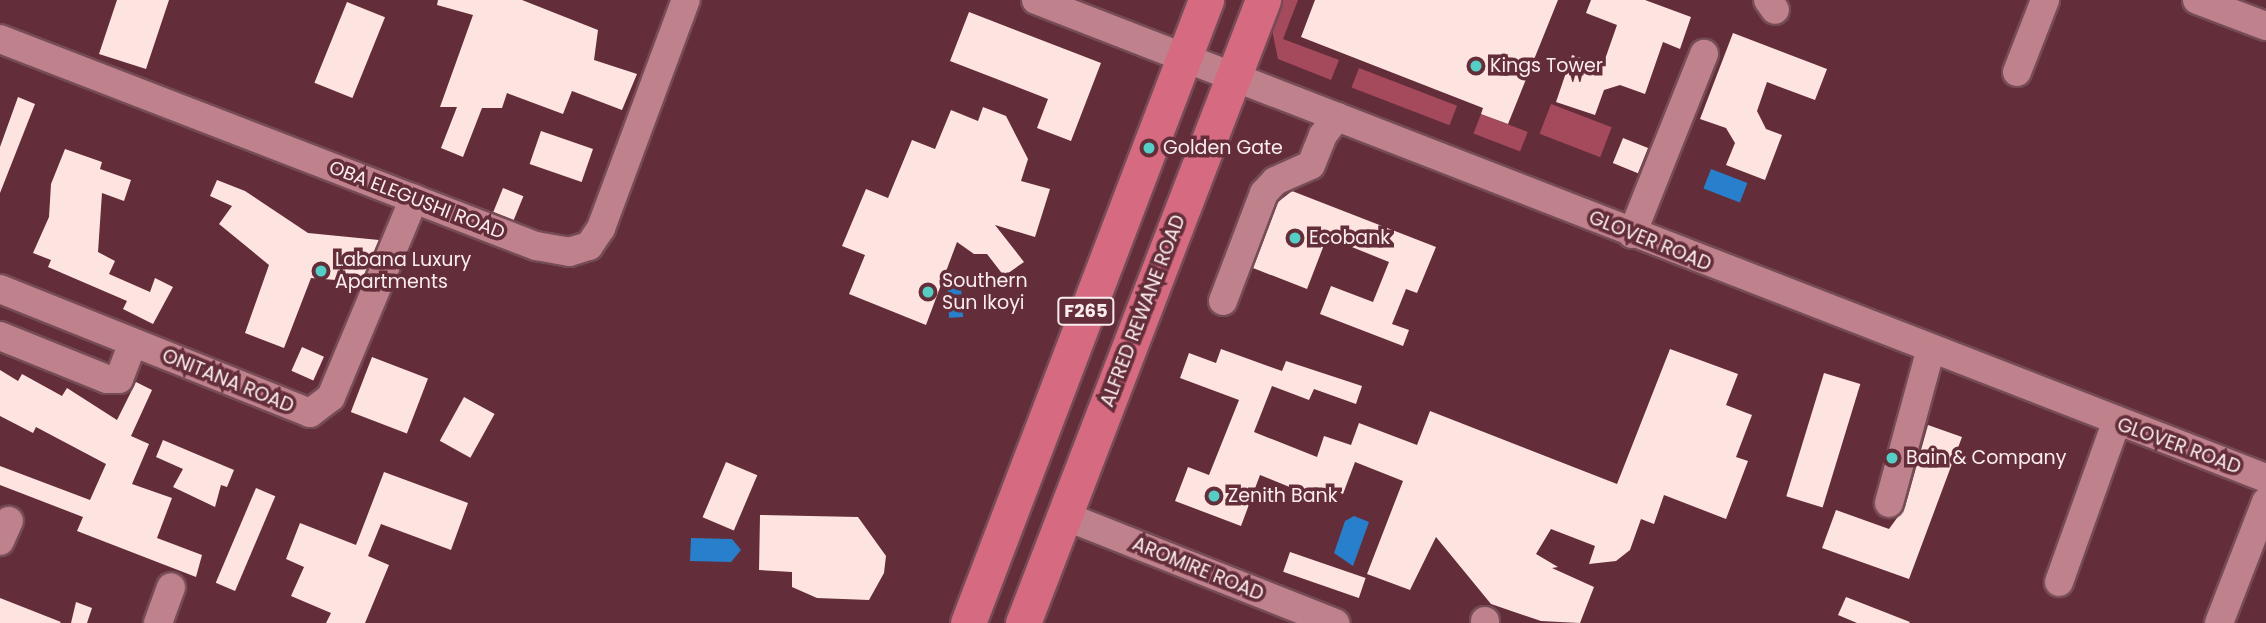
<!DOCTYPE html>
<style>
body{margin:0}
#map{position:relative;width:2266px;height:623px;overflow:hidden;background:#632e39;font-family:Poppins,sans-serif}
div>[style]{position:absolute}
.green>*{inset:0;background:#a5495c;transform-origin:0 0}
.water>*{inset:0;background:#2880cc;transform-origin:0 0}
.building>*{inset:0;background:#fde4e0;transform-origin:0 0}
.roads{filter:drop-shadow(2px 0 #754c56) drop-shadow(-2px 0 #754c56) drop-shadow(0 2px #754c56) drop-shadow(0 -2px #754c56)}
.minor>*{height:28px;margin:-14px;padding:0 14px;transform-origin:14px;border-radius:14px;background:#bf818b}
.major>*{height:35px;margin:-17.5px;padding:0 17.5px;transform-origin:17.5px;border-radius:17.5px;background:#d66a81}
.dots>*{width:19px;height:19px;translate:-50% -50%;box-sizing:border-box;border:4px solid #632e39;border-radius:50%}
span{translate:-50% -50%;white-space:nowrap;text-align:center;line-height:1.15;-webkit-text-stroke:7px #632e39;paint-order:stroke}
.shield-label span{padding:2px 5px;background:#632e39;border:2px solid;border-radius:5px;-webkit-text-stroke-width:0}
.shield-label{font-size:18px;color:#fbedee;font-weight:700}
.poi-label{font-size:19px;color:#fbedee}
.left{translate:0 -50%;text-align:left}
.street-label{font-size:19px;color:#fbedee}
</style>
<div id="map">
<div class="green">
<i style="clip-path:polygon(1281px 0,1298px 0,1283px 39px,1339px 60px,1331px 80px,1278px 59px,1271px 25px)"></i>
<i style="left:1359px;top:68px;width:105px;height:21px;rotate:21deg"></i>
<i style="left:1551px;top:104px;width:65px;height:32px;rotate:21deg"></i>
<i style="left:1481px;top:114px;width:50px;height:21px;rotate:21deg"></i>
</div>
<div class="water">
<i style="left:1711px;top:169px;width:39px;height:21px;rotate:21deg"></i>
<i style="left:960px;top:273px;width:44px;height:14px;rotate:86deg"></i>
<i style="clip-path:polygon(1354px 516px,1369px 522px,1353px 566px,1334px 553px,1345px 521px)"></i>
<i style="clip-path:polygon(691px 538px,732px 539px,741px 550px,731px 562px,690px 561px)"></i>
</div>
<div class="building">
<i style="clip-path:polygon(117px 0,169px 0,146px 69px,99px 54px)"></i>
<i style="clip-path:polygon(438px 0,522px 0,598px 30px,594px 60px,637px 74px,622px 110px,572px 91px,563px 114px,507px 93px,502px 108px,482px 108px,463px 157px,441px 148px,457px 107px,440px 107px,473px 15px,437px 5px)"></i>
<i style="clip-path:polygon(1315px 0,1558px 0,1508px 124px,1481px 114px,1483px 108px,1301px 37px)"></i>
<i style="clip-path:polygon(1591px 0,1645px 0,1691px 17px,1680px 49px,1663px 42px,1645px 94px,1620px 85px,1604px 90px,1595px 115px,1556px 102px,1572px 55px,1603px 65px,1617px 25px,1586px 13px)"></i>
<i style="left:347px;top:2px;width:41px;height:87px;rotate:22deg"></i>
<i style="clip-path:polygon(969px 12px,1101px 63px,1071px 141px,1037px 128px,1048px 99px,950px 61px)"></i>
<i style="clip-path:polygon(1733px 33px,1827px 69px,1815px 100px,1767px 82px,1757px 111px,1766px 129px,1782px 135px,1765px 180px,1726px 165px,1735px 143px,1726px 128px,1700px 119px)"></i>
<i style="clip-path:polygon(18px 97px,35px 104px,0 193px,0 147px)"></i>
<i style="clip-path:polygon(983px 107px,1006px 116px,1028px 159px,1021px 181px,1050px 189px,1035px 237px,995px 225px,1024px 262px,1004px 276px,987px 254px,974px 254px,957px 242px,926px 325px,849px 294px,865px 255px,842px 246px,866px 189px,888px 198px,912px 140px,935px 149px,951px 110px,978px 121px)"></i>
<i style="left:541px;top:131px;width:55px;height:35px;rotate:19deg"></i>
<i style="left:1623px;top:138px;width:27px;height:27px;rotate:22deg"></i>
<i style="clip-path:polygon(65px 149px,102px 162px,100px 169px,131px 180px,124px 201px,102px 193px,98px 252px,115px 261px,109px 274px,150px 292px,155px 278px,173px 287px,153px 324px,123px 309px,127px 301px,48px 267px,51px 260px,33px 253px,49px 217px,51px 184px)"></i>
<i style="clip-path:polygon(217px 180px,245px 191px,308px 233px,379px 240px,361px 282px,311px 278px,284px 348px,245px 333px,269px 265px,219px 224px,232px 206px,210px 196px)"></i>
<i style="left:503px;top:188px;width:22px;height:26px;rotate:22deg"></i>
<i style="clip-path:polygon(1292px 191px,1436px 247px,1417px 293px,1406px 289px,1392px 324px,1409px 330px,1403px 346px,1320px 314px,1331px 286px,1373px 302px,1389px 262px,1327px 237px,1307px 289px,1253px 268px,1278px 202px)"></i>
<i style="left:302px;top:347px;width:24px;height:26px;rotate:24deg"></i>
<i style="clip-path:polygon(1221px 349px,1282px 371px,1286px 361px,1362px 386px,1356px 404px,1314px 389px,1309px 400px,1272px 386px,1254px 432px,1317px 457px,1324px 436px,1351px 445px,1359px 423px,1417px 445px,1430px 411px,1617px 484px,1670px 349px,1738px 374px,1726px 405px,1752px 415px,1736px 457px,1748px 461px,1726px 519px,1664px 495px,1654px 524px,1641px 519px,1630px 550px,1616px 561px,1589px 564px,1595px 546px,1551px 529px,1536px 554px,1558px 567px,1552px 568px,1594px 587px,1580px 623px,1541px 621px,1491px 604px,1436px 537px,1410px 590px,1367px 574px,1403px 481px,1355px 462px,1343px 494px,1334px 490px,1329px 503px,1260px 475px,1241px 526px,1175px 501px,1188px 467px,1209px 475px,1239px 400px,1180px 378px,1189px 353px,1216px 363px)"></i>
<i style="left:372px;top:357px;width:60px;height:59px;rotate:21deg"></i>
<i style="clip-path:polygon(0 370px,18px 381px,22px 374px,62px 396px,67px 388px,117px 420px,136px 382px,152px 390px,131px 436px,149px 444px,132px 484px,172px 498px,157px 538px,202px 555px,196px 577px,77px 531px,83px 517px,0 485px,0 466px,90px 500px,106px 464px,36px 427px,33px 433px,0 416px)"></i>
<i style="left:1824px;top:373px;width:38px;height:129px;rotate:17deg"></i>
<i style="left:464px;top:397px;width:35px;height:50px;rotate:29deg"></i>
<i style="clip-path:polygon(1928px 425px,1962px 437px,1909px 579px,1822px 548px,1836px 510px,1889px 529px,1905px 507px)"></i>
<i style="clip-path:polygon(163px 440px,234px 470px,227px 487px,221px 485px,215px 507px,173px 487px,183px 469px,156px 457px)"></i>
<i style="left:726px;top:462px;width:34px;height:60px;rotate:23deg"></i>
<i style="clip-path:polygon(384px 472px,468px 503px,451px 550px,381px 524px,368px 556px,389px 565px,365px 623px,326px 623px,331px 613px,291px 596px,304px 567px,286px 559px,300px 523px,356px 545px)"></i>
<i style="left:256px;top:488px;width:21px;height:103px;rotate:23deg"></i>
<i style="clip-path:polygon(760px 515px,858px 517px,886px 556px,884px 573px,869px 600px,817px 598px,792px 587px,792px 572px,759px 570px)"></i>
<i style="left:1290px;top:552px;width:80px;height:21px;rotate:19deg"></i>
<i style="clip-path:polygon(1846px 597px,1910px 622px,1909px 623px,1857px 623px,1838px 615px)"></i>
<i style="clip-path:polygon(0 598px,61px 622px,60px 623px,0 623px)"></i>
<i style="clip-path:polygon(76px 602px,92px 608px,87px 623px,71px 623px)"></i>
</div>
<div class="roads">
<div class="minor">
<i style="left:1036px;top:0;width:1320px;rotate:21.24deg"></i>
<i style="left:1768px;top:0;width:12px;rotate:55deg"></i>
<i style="left:2197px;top:0;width:74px;rotate:20.6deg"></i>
<i style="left:0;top:39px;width:575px;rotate:21.12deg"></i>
<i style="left:536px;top:246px;width:34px;rotate:10deg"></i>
<i style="left:569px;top:252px;width:21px;rotate:-17deg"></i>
<i style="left:589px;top:246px;width:22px;rotate:-56deg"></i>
<i style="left:601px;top:228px;width:243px;rotate:-69.6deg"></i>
<i style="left:2017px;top:72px;width:77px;rotate:-68.7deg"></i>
<i style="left:1632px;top:234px;width:194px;rotate:-68.2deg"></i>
<i style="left:0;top:289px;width:334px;rotate:21.8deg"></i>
<i style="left:310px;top:413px;width:26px;rotate:-37deg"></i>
<i style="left:331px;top:397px;width:215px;rotate:-67.3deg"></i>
<i style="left:1223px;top:301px;width:116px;rotate:-69.2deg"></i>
<i style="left:1264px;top:193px;width:16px;rotate:-47deg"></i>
<i style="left:1275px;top:181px;width:39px;rotate:-24deg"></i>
<i style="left:1311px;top:165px;width:32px;rotate:-68deg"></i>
<i style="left:1323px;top:135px;width:23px;rotate:-52deg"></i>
<i style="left:0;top:336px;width:115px;rotate:21.9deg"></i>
<i style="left:107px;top:379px;width:12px"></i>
<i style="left:119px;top:379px;width:39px;rotate:-69deg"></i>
<i style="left:1889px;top:503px;width:156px;rotate:-74.8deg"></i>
<i style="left:1062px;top:515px;width:294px;rotate:21.6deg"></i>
<i style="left:0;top:541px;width:22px;rotate:-66deg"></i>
<i style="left:2059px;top:582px;width:169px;rotate:-70.3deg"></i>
<i style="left:158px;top:623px;width:38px;rotate:-70deg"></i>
<i style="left:1485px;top:623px;width:2px;rotate:-90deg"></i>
<i style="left:2219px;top:623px;width:130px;rotate:-68.8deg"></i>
</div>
<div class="major">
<i style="left:968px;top:623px;width:667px;rotate:-69.09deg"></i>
<i style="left:1023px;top:623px;width:668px;rotate:-68.93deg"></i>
</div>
</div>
<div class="dots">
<i style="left:1476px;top:66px;background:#55cec5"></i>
<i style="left:1149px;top:148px;background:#55cec5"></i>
<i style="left:1295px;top:238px;background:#55cec5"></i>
<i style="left:321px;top:271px;background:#55cec5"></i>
<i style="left:928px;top:292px;background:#55cec5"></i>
<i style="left:1892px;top:458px;background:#55cec5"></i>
<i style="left:1214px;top:496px;background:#55cec5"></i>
</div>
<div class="shield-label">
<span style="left:1086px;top:311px">F265</span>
</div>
<div class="poi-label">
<span class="left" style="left:1490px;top:66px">Kings Tower</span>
<span class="left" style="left:1163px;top:148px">Golden Gate</span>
<span class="left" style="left:1309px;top:238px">Ecobank</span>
<span class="left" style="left:335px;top:271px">Labana Luxury<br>Apartments</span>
<span class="left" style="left:942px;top:292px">Southern<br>Sun Ikoyi</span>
<span class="left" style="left:1906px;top:458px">Bain &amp; Company</span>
<span class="left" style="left:1228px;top:496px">Zenith Bank</span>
</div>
<div class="street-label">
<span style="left:417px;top:200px;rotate:21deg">OBA ELEGUSHI ROAD</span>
<span style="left:1650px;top:241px;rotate:22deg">GLOVER ROAD</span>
<span style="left:1143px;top:311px;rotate:-69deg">ALFRED REWANE ROAD</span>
<span style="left:228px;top:381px;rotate:22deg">ONITANA ROAD</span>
<span style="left:2179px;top:446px;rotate:20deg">GLOVER ROAD</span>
<span style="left:1198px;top:569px;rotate:22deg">AROMIRE ROAD</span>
</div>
</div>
